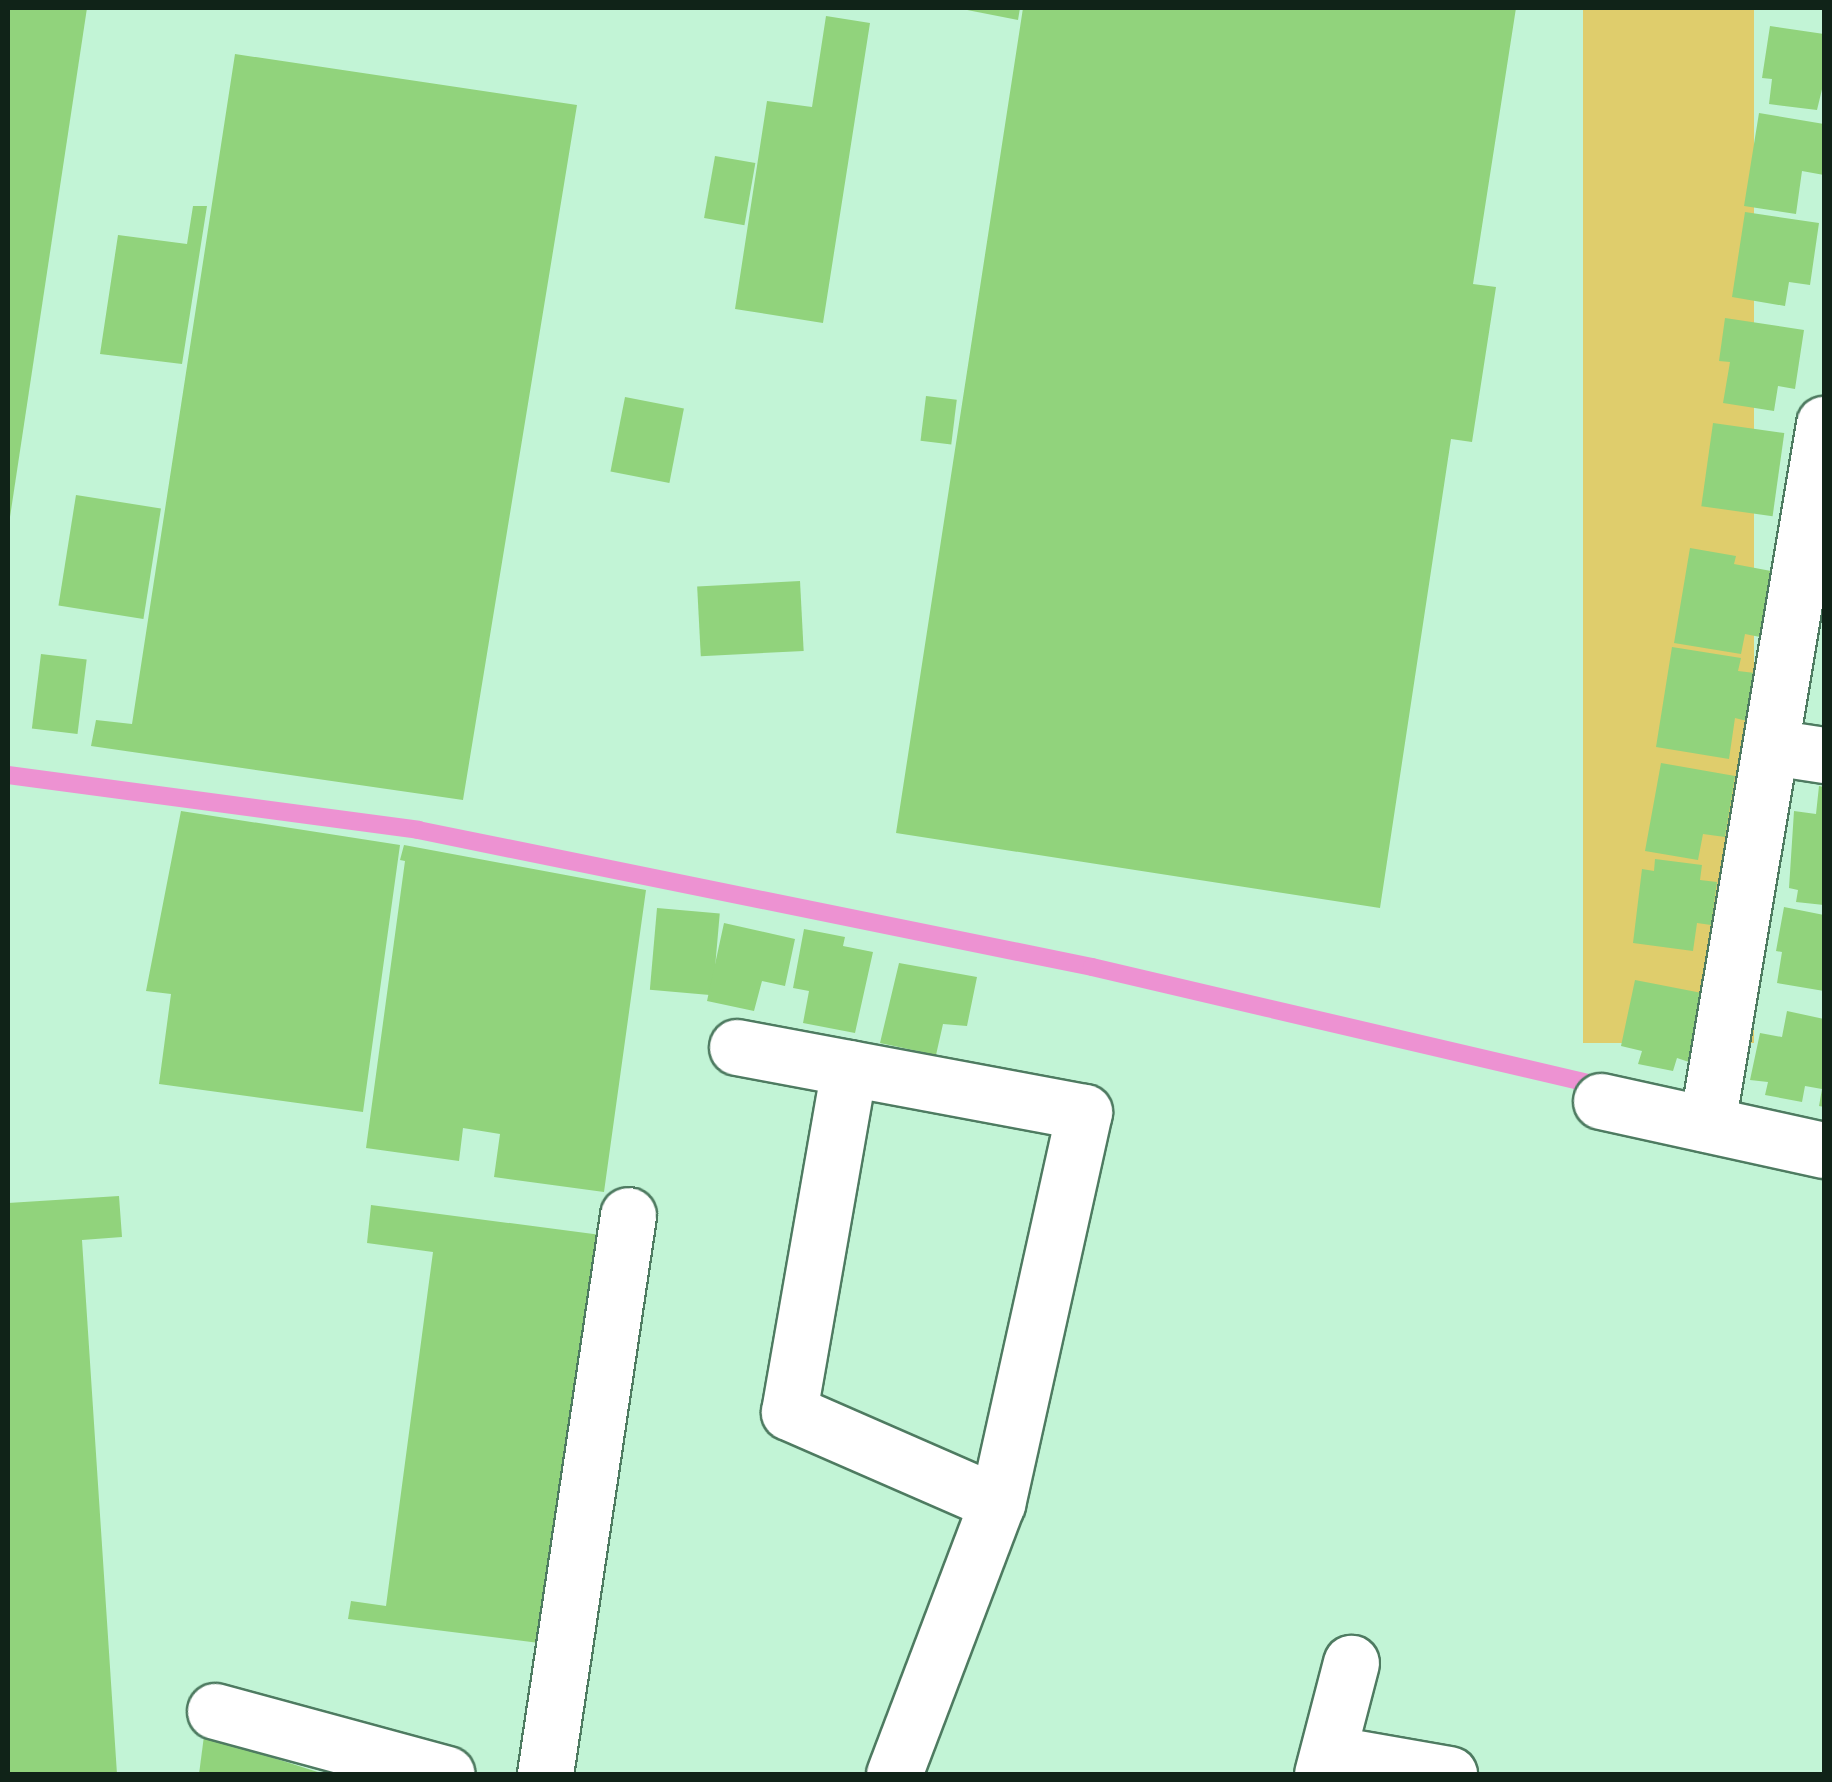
<!DOCTYPE html>
<style>
body{margin:0}
#map{position:relative;width:1832px;height:1782px;overflow:hidden;background:#c2f4d6;font-family:Roboto,sans-serif}
div>[style]{position:absolute}
.green>*{inset:0;background:#dfcd6c;transform-origin:0 0}
.stream>*{height:18px;margin:-9px;padding:0 9px;transform-origin:9px;border-radius:9px;background:#ed92d2}
.building>*{inset:0;background:#91d37c;transform-origin:0 0}
.roads{filter:drop-shadow(2px 0 #4e7b61) drop-shadow(-2px 0 #4e7b61) drop-shadow(0 2px #4e7b61) drop-shadow(0 -2px #4e7b61)}
.minor>*{height:55px;margin:-27.5px;padding:0 27.5px;transform-origin:27.5px;border-radius:27.5px;background:#fff}
span{translate:-50% -50%;white-space:nowrap;text-align:center;line-height:1.15;-webkit-text-stroke:10px #c2f4d6;paint-order:stroke}
.frame{position:absolute;inset:0;border:10px solid #102318;pointer-events:none}
</style>
<div id="map">
<div class="green">
<i style="left:1583px;top:8px;width:171px;height:1035px"></i>
</div>
<div class="stream">
<i style="left:8px;top:775px;width:414px;rotate:7.6deg"></i>
<i style="left:418px;top:830px;width:688px;rotate:11.49deg"></i>
<i style="left:1092px;top:967px;width:527px;rotate:13.17deg"></i>
</div>
<div class="building">
<i style="clip-path:polygon(8px 8px,87px 8px,10px 517px,8px 517px)"></i>
<i style="clip-path:polygon(957px 8px,1020px 8px,1018px 20px)"></i>
<i style="clip-path:polygon(1023px 8px,1516px 8px,1473px 284px,1496px 287px,1472px 442px,1451px 439px,1380px 908px,896px 833px)"></i>
<i style="clip-path:polygon(826px 16px,870px 23px,823px 323px,735px 309px,767px 101px,812px 107px)"></i>
<i style="clip-path:polygon(1770px 26px,1824px 34px,1824px 81px,1817px 110px,1769px 104px,1772px 79px,1762px 78px)"></i>
<i style="clip-path:polygon(235px 54px,577px 105px,463px 800px,91px 746px,96px 720px,132px 724px)"></i>
<i style="clip-path:polygon(1759px 113px,1824px 124px,1824px 175px,1802px 171px,1796px 214px,1744px 206px)"></i>
<i style="left:715px;top:156px;width:41px;height:63px;rotate:10deg"></i>
<i style="clip-path:polygon(193px 206px,207px 206px,182px 364px,100px 354px,118px 235px,187px 244px)"></i>
<i style="clip-path:polygon(1745px 212px,1819px 223px,1810px 285px,1789px 282px,1785px 306px,1732px 297px)"></i>
<i style="clip-path:polygon(1725px 318px,1804px 330px,1795px 389px,1778px 386px,1774px 411px,1723px 403px,1730px 362px,1719px 361px)"></i>
<i style="left:926px;top:396px;width:31px;height:45px;rotate:7deg"></i>
<i style="left:625px;top:397px;width:60px;height:76px;rotate:11deg"></i>
<i style="left:1713px;top:423px;width:72px;height:84px;rotate:8deg"></i>
<i style="left:76px;top:495px;width:86px;height:112px;rotate:9deg"></i>
<i style="clip-path:polygon(1690px 548px,1736px 556px,1734px 564px,1771px 571px,1760px 637px,1745px 634px,1741px 654px,1674px 643px)"></i>
<i style="left:800px;top:581px;width:70px;height:103px;rotate:87deg"></i>
<i style="clip-path:polygon(1672px 647px,1741px 658px,1738px 671px,1755px 673px,1747px 721px,1735px 718px,1729px 759px,1656px 747px)"></i>
<i style="left:41px;top:654px;width:46px;height:75px;rotate:7deg"></i>
<i style="clip-path:polygon(1661px 763px,1735px 776px,1725px 837px,1703px 834px,1698px 860px,1645px 851px)"></i>
<i style="clip-path:polygon(1819px 786px,1824px 787px,1824px 905px,1796px 902px,1798px 890px,1789px 888px,1794px 811px,1816px 814px)"></i>
<i style="clip-path:polygon(181px 811px,400px 845px,363px 1112px,159px 1084px,171px 994px,146px 991px)"></i>
<i style="clip-path:polygon(404px 845px,646px 890px,604px 1192px,494px 1177px,500px 1134px,463px 1128px,459px 1161px,366px 1148px,405px 861px,400px 860px)"></i>
<i style="clip-path:polygon(1655px 859px,1702px 865px,1700px 880px,1717px 882px,1711px 925px,1697px 923px,1693px 951px,1633px 943px,1642px 869px,1654px 871px)"></i>
<i style="clip-path:polygon(1784px 907px,1824px 915px,1824px 991px,1777px 983px,1782px 952px,1776px 951px)"></i>
<i style="left:657px;top:908px;width:63px;height:82px;rotate:5deg"></i>
<i style="clip-path:polygon(724px 923px,795px 939px,785px 986px,762px 981px,754px 1011px,707px 1001px)"></i>
<i style="clip-path:polygon(804px 929px,845px 937px,843px 946px,873px 952px,855px 1033px,803px 1023px,809px 991px,793px 988px)"></i>
<i style="clip-path:polygon(899px 963px,977px 977px,967px 1026px,943px 1024px,936px 1055px,880px 1043px)"></i>
<i style="clip-path:polygon(1635px 980px,1707px 994px,1702px 1021px,1696px 1020px,1692px 1063px,1677px 1058px,1673px 1071px,1638px 1064px,1642px 1051px,1621px 1046px)"></i>
<i style="clip-path:polygon(1787px 1011px,1824px 1019px,1824px 1107px,1819px 1106px,1822px 1089px,1805px 1086px,1802px 1102px,1765px 1095px,1768px 1082px,1750px 1080px,1760px 1033px,1782px 1037px)"></i>
<i style="clip-path:polygon(119px 1196px,122px 1237px,82px 1240px,117px 1774px,8px 1774px,8px 1203px)"></i>
<i style="clip-path:polygon(371px 1205px,601px 1235px,547px 1644px,348px 1619px,351px 1601px,386px 1606px,433px 1252px,367px 1243px)"></i>
<i style="clip-path:polygon(204px 1736px,324px 1774px,199px 1774px)"></i>
</div>
<div class="roads">
<div class="minor">
<i style="left:1772px;top:747px;width:53px;rotate:8.7deg"></i>
<i style="left:737px;top:1047px;width:353px;rotate:10.6deg"></i>
<i style="left:1084px;top:1112px;width:401px;rotate:102.5deg"></i>
<i style="left:997px;top:1503px;width:290px;rotate:110.8deg"></i>
<i style="left:849px;top:1068px;width:349px;rotate:99.9deg"></i>
<i style="left:789px;top:1412px;width:227px;rotate:23.6deg"></i>
<i style="left:1601px;top:1101px;width:228px;rotate:12.4deg"></i>
<i style="left:1707px;top:1124px;width:710px;rotate:-80.51deg"></i>
<i style="left:215px;top:1711px;width:240px;rotate:15.2deg"></i>
<i style="left:1329px;top:1753px;width:122px;rotate:9.9deg"></i>
<i style="left:545px;top:1774px;width:565px;rotate:-81.55deg"></i>
<i style="left:1322px;top:1774px;width:115px;rotate:-75.4deg"></i>
</div>
</div>
<div class="frame"></div>
</div>
